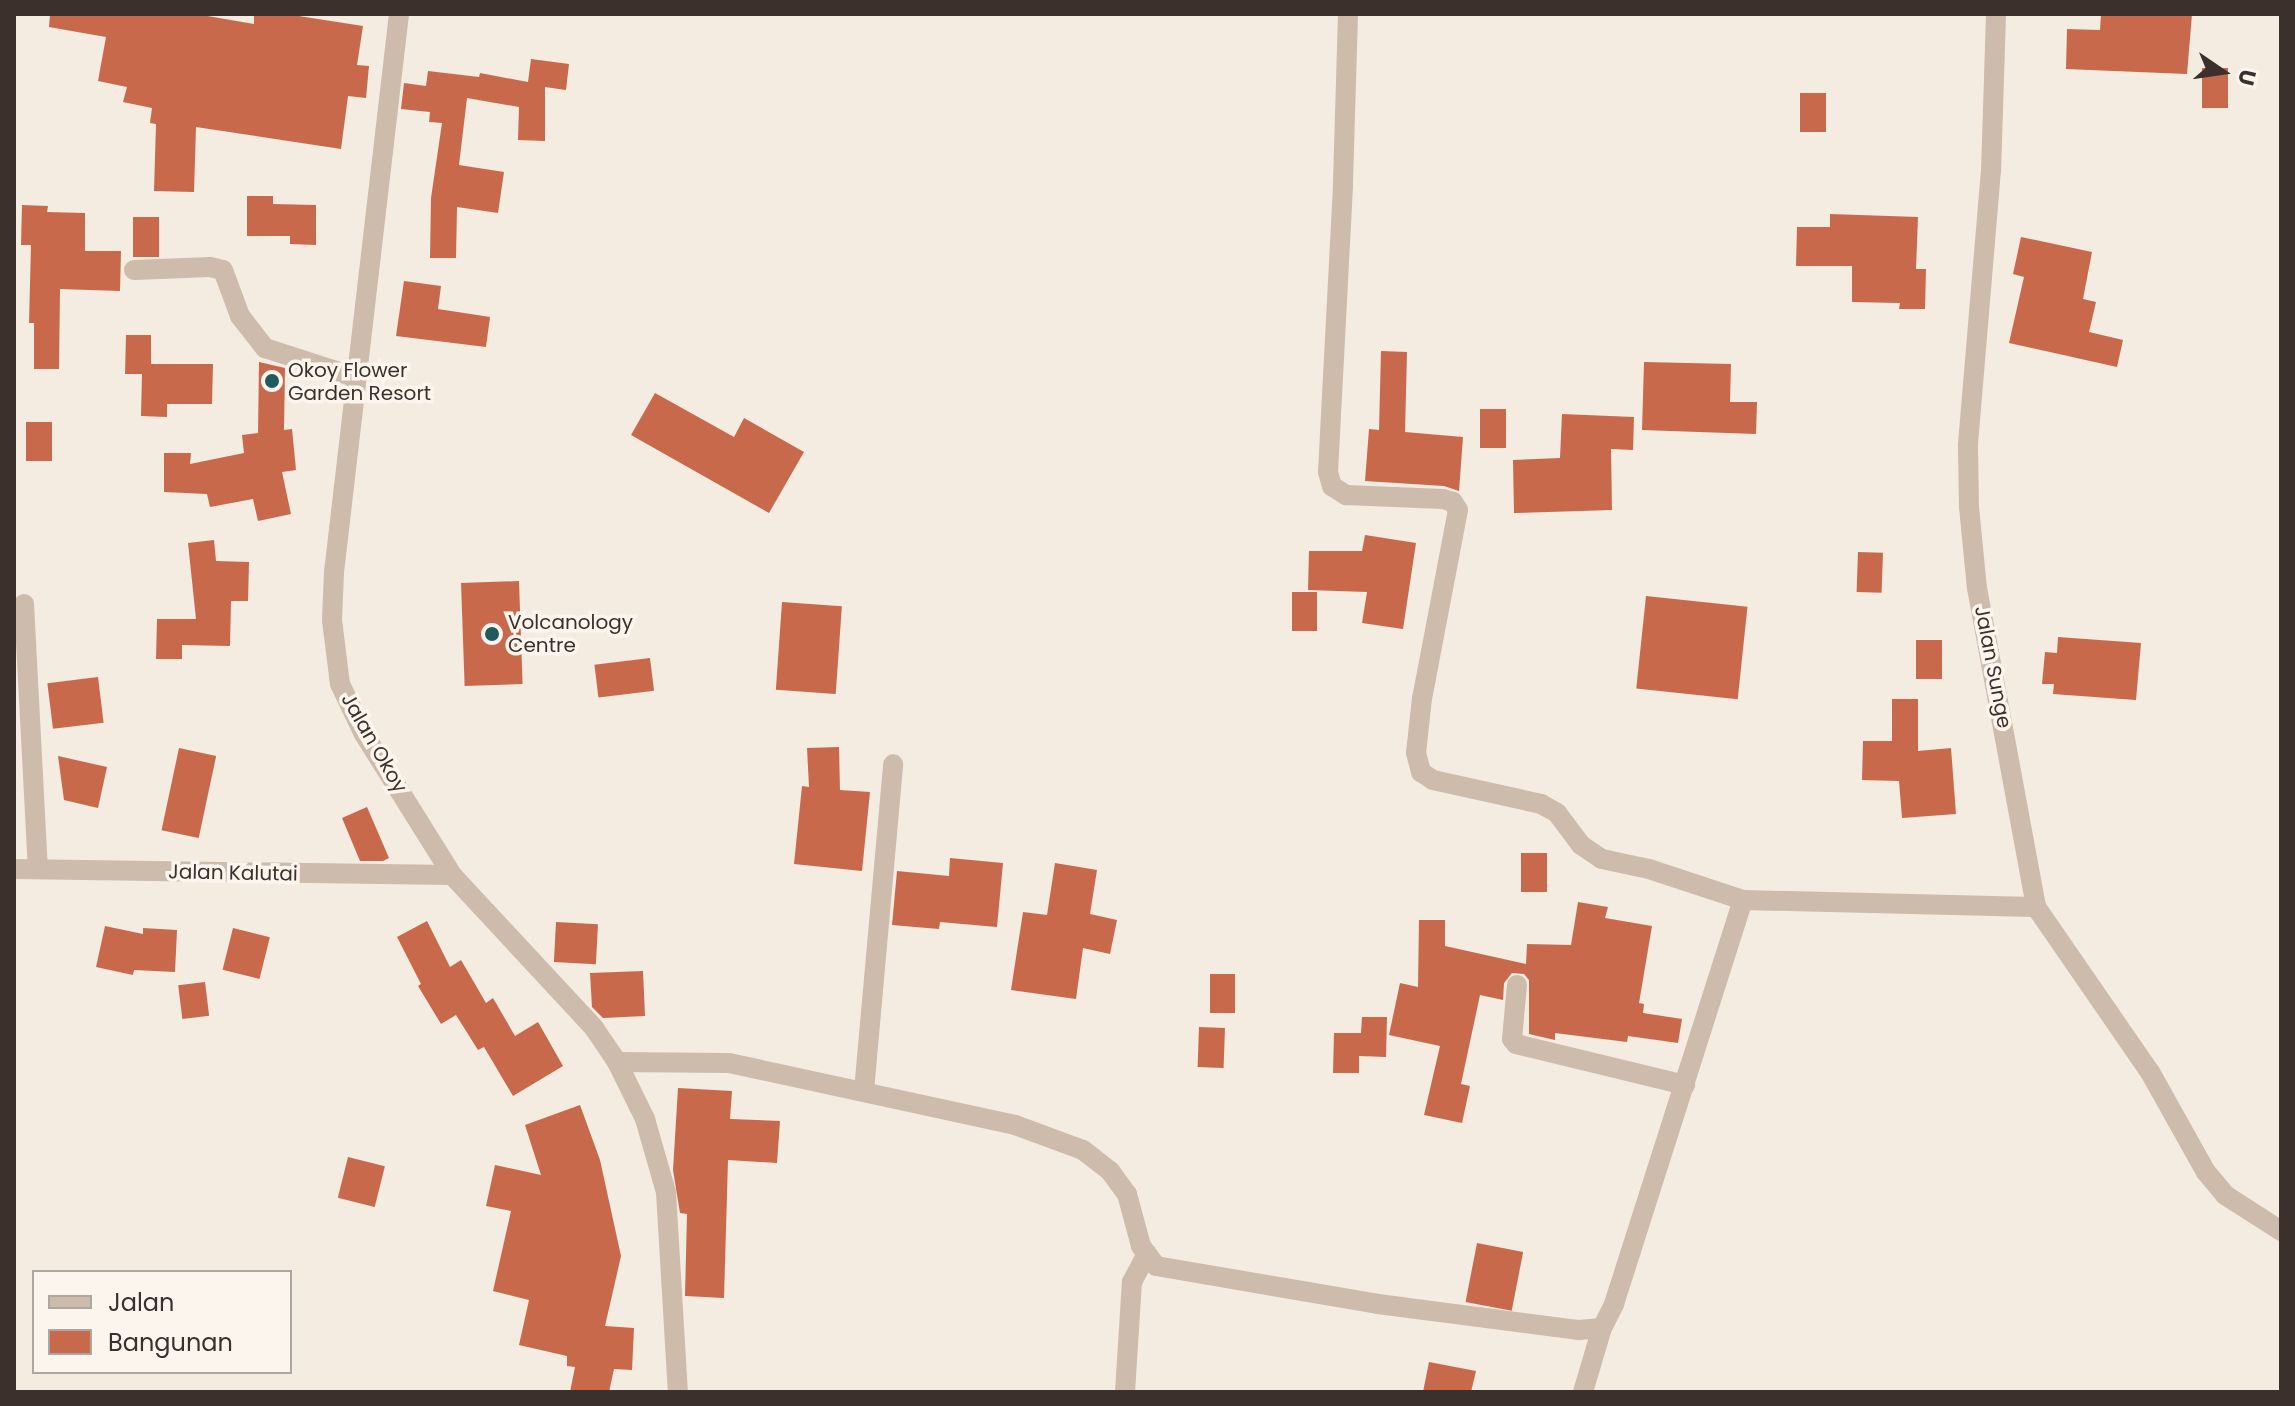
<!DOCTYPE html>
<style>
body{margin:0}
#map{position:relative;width:2295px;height:1406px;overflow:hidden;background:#f4ebe1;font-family:Poppins,sans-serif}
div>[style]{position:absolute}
.building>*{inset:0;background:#c8694b;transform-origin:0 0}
.street>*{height:20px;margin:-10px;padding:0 10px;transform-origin:10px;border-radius:10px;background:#cdbbac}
.dots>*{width:22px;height:22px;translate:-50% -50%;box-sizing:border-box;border:4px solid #fbf5ee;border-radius:50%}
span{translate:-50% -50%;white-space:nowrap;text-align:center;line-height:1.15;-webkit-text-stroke:7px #fbf5ee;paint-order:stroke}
.poi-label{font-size:20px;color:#3b302b}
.left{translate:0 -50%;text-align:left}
.street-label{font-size:20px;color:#3b302b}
.frame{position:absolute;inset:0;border:16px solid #3b302b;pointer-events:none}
.legend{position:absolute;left:32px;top:1270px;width:260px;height:104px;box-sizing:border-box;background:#fbf5ee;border:2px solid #aea6a0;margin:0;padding:10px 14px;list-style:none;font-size:24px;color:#3b302b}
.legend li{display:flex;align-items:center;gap:16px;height:40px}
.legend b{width:40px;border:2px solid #aea6a0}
.north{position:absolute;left:2183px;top:32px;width:80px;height:80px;-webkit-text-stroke:6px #fbf5ee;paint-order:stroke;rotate:103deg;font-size:22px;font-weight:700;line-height:32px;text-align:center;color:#3b302b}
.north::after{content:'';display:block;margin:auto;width:28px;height:36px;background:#3b302b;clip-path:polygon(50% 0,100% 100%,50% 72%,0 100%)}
</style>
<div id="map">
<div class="building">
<i style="clip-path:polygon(50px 14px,196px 14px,254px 24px,254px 14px,286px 14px,363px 26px,357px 65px,369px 66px,366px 98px,348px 96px,341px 149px,196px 127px,194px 192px,154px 191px,156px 124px,150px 123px,152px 108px,123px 102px,127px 87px,98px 81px,106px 37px,49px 27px)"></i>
<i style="clip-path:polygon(2101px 14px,2192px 14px,2187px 74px,2066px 69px,2067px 29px,2100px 30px)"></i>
<i style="clip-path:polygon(531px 59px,569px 64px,566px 90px,545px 87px,545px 141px,518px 140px,519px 107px,467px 98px,459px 165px,504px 172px,498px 213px,457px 207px,456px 258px,430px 258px,431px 198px,442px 123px,429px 122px,430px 112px,401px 109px,404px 83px,426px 86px,428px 71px,479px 77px,480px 73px,528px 82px)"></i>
<i style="left:2202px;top:68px;width:26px;height:40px"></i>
<i style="left:1800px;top:93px;width:26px;height:39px"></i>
<i style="clip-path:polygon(247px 196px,273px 196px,273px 204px,316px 205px,316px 245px,290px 244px,290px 236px,247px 236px)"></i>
<i style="clip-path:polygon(22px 205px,48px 206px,47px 212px,85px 213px,85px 251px,121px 251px,120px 291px,60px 289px,59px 369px,34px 369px,34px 323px,29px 323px,31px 245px,21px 245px)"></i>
<i style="clip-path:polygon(1830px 214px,1918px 217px,1916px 269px,1926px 269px,1925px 309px,1899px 309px,1900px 303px,1852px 302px,1852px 266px,1796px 266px,1797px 227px,1830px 227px)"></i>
<i style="left:133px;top:217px;width:26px;height:40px"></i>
<i style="clip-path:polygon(2021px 237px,2092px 252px,2083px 299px,2096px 302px,2089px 332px,2123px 340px,2117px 367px,2009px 343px,2024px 277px,2013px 274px)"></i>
<i style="clip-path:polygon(404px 281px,441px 286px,438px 309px,490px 317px,486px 347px,396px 336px)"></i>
<i style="clip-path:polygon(126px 335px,151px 335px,151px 364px,213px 364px,212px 404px,167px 404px,167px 417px,141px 416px,142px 374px,125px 374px)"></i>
<i style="clip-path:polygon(1381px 351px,1407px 352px,1405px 432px,1463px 437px,1459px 491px,1444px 486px,1365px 481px,1369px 429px,1379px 430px)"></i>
<i style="clip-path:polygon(259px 362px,285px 368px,284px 430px,292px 429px,296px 470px,282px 472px,291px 514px,258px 521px,253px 499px,210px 507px,207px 494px,164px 492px,164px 453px,191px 453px,190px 464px,244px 453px,242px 435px,258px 433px)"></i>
<i style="clip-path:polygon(1644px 362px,1731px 364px,1730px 402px,1757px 402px,1756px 434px,1642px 430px)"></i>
<i style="clip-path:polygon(655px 393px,734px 437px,744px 418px,804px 452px,769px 513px,631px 435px)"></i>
<i style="left:1480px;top:409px;width:26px;height:39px"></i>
<i style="clip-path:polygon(1562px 414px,1634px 417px,1633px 450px,1611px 449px,1612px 510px,1514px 513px,1513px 460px,1560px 458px)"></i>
<i style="left:26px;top:422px;width:26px;height:39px"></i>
<i style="clip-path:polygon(1365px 535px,1416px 543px,1403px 629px,1362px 623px,1367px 592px,1308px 590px,1309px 551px,1362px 551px)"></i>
<i style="clip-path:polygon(214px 540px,216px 561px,249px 562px,248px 601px,231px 601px,230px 646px,182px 645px,182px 659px,156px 659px,157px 619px,196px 619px,188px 543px)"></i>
<i style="left:1858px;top:552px;width:25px;height:40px;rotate:2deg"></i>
<i style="left:519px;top:581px;width:103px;height:58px;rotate:88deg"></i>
<i style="left:1292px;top:592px;width:25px;height:39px"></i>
<i style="left:1646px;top:596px;width:102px;height:93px;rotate:6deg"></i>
<i style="left:782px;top:602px;width:60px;height:88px;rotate:4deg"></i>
<i style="clip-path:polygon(2058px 637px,2141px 643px,2136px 700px,2053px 694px,2054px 684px,2042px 684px,2045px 652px,2057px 653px)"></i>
<i style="left:1916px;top:640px;width:26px;height:39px"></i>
<i style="left:650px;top:658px;width:33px;height:56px;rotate:83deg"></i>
<i style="left:98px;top:677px;width:46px;height:51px;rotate:83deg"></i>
<i style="clip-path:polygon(1892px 699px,1918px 699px,1918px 751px,1951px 748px,1956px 814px,1902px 818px,1899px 781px,1862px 780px,1863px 741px,1892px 741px)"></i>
<i style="clip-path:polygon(839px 747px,840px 790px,870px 792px,862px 871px,794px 864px,802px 786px,809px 787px,807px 748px)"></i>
<i style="left:179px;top:748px;width:38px;height:84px;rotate:12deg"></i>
<i style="clip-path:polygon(58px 756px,107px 767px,98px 808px,64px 800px)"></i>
<i style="clip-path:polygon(367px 807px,389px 858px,383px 861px,360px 861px,342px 818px)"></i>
<i style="left:1521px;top:853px;width:26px;height:39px"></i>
<i style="clip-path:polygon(950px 858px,1003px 863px,997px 927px,940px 922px,939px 929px,892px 925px,897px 871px,949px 876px)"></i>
<i style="clip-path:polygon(1055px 863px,1097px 870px,1090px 914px,1117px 920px,1110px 954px,1083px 948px,1076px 999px,1011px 990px,1023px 912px,1047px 915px)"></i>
<i style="clip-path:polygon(1578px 902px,1608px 907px,1605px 918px,1652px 926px,1639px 1003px,1644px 1004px,1643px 1013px,1682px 1019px,1678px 1043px,1628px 1036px,1627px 1042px,1555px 1033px,1555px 1040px,1529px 1034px,1529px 980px,1524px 974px,1512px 973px,1504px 983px,1503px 1000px,1480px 995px,1461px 1084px,1470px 1086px,1462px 1123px,1424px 1115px,1440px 1046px,1389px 1035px,1400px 983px,1418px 987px,1419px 920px,1445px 920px,1445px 946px,1526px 964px,1527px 944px,1571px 945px)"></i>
<i style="clip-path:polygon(427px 921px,450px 967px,461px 960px,486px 1003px,493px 998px,515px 1036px,538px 1022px,563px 1066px,513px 1096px,484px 1047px,478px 1050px,456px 1015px,441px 1024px,418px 986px,421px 984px,397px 937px)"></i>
<i style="left:556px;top:922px;width:42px;height:40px;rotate:3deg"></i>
<i style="clip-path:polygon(105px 926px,143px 934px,143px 928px,177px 930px,175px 972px,134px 970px,133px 975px,96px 967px)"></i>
<i style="left:233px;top:928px;width:38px;height:43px;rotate:14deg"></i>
<i style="clip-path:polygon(643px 971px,645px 1016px,603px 1018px,592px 1007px,590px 973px)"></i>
<i style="left:1210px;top:974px;width:25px;height:39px"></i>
<i style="left:205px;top:982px;width:34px;height:27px;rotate:83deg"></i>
<i style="clip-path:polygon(1362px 1017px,1387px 1017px,1386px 1057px,1359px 1056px,1359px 1073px,1333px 1073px,1334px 1033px,1361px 1033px)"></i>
<i style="left:1199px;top:1027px;width:26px;height:40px;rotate:2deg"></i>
<i style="clip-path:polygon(678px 1088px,732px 1091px,730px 1119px,780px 1121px,777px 1163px,728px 1160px,724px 1298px,685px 1296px,687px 1214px,680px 1213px,673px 1170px)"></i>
<i style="clip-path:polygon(580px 1105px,600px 1160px,621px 1256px,605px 1326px,634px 1328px,632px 1370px,614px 1369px,609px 1392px,570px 1392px,575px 1367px,567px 1366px,567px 1356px,519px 1345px,529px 1300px,493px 1291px,511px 1211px,486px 1206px,495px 1165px,541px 1175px,525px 1125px)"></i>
<i style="left:348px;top:1157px;width:38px;height:42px;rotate:14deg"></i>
<i style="left:1477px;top:1243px;width:47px;height:60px;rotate:11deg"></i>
<i style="clip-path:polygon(1429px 1362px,1476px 1371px,1471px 1392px,1423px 1392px)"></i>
</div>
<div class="street">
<i style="left:399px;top:14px;width:562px;rotate:96.64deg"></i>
<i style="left:334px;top:572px;width:48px;rotate:92.4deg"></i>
<i style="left:332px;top:620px;width:64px;rotate:82.9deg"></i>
<i style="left:340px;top:684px;width:55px;rotate:64.4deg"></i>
<i style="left:364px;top:734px;width:166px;rotate:58deg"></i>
<i style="left:452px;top:875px;width:209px;rotate:47.1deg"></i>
<i style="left:594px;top:1028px;width:41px;rotate:55.9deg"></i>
<i style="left:617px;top:1062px;width:64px;rotate:63.8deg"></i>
<i style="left:645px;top:1119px;width:76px;rotate:74deg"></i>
<i style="left:666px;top:1192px;width:200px;rotate:86.6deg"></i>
<i style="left:1348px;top:14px;width:172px;rotate:91.7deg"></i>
<i style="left:1343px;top:186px;width:286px;rotate:93deg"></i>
<i style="left:1328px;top:472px;width:15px;rotate:74deg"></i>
<i style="left:1332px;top:486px;width:17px;rotate:33deg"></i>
<i style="left:1346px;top:495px;width:97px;rotate:2.4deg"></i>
<i style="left:1443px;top:499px;width:10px;rotate:17deg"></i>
<i style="left:1453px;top:502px;width:9px;rotate:58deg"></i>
<i style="left:1458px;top:510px;width:191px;rotate:100.8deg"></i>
<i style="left:1422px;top:698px;width:55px;rotate:96.2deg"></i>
<i style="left:1416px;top:753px;width:20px;rotate:75deg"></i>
<i style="left:1421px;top:772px;width:14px;rotate:34deg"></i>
<i style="left:1433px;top:780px;width:111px;rotate:12.5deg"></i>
<i style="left:1541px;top:804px;width:18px;rotate:29deg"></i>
<i style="left:1557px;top:813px;width:40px;rotate:53deg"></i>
<i style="left:1581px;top:845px;width:25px;rotate:34deg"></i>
<i style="left:1602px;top:859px;width:48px;rotate:12deg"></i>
<i style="left:1649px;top:869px;width:99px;rotate:18.3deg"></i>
<i style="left:1996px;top:14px;width:156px;rotate:91.8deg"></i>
<i style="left:1991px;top:170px;width:277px;rotate:94.8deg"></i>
<i style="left:1968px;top:446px;width:61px;rotate:89.1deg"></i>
<i style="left:1969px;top:507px;width:81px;rotate:84.4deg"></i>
<i style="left:1977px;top:588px;width:324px;rotate:79.5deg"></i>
<i style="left:2036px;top:907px;width:201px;rotate:55.4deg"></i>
<i style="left:2150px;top:1072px;width:115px;rotate:60.8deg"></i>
<i style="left:2206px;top:1172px;width:30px;rotate:50deg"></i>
<i style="left:2225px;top:1195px;width:67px;rotate:32.7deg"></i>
<i style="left:134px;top:270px;width:76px;rotate:-2.3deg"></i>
<i style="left:210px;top:267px;width:13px;rotate:13deg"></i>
<i style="left:223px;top:270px;width:49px;rotate:69.7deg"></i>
<i style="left:240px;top:316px;width:41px;rotate:52deg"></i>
<i style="left:265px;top:348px;width:95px;rotate:17.9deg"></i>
<i style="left:24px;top:604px;width:264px;rotate:87deg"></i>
<i style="left:14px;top:869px;width:438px;rotate:0.8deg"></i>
<i style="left:1517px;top:985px;width:54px;rotate:95.3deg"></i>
<i style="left:1512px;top:1039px;width:6px;rotate:51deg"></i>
<i style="left:1516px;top:1044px;width:174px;rotate:13.6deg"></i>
<i style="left:617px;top:1062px;width:112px;rotate:0.5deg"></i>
<i style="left:729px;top:1063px;width:293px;rotate:12.2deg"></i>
<i style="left:1015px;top:1125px;width:72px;rotate:20.2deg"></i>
<i style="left:1083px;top:1150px;width:34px;rotate:38deg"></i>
<i style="left:1110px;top:1171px;width:29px;rotate:54deg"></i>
<i style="left:1127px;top:1194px;width:54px;rotate:74.9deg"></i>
<i style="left:1141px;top:1246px;width:25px;rotate:53deg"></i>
<i style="left:1156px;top:1266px;width:225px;rotate:9.7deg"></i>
<i style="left:1378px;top:1304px;width:203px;rotate:7.4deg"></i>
<i style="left:1579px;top:1330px;width:23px;rotate:-5deg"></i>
<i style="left:1602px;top:1328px;width:27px;rotate:-63deg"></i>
<i style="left:1614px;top:1304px;width:424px;rotate:-72.3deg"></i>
<i style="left:1743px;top:900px;width:293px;rotate:1.4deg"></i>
<i style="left:864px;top:1091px;width:328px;rotate:-84.9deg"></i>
<i style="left:1125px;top:1392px;width:110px;rotate:-86.4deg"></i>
<i style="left:1132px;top:1282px;width:32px;rotate:-62deg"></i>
<i style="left:1583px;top:1392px;width:67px;rotate:-73.5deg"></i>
</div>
<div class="dots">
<i style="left:272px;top:381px;background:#1f5a5e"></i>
<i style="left:492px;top:634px;background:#1f5a5e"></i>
</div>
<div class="poi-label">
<span class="left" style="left:288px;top:382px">Okoy Flower<br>Garden Resort</span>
<span class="left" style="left:508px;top:634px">Volcanology<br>Centre</span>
</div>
<div class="street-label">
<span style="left:1993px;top:667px;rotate:79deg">Jalan Sunge</span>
<span style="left:374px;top:743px;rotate:60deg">Jalan Okoy</span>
<span style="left:233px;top:873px;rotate:1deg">Jalan Kalutai</span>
</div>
<div class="frame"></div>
<ul class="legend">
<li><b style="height:10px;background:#cdbbac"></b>Jalan</li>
<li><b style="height:22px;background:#c8694b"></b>Bangunan</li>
</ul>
<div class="north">U</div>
</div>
